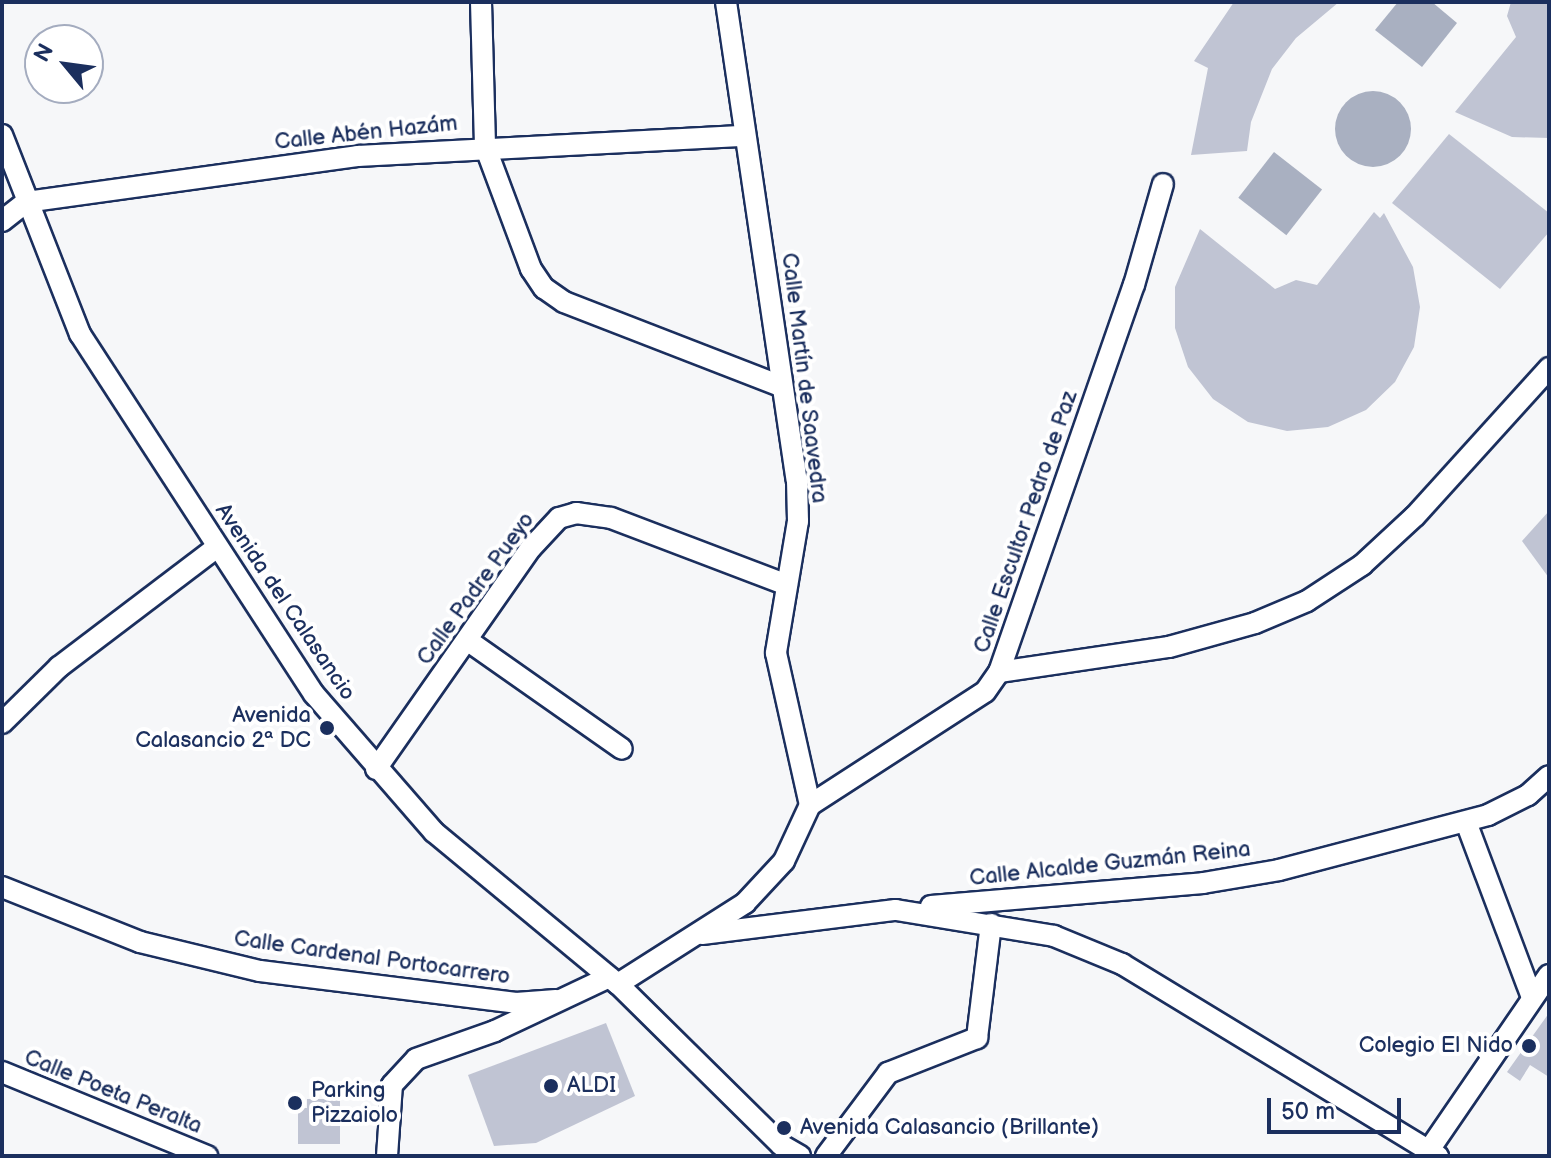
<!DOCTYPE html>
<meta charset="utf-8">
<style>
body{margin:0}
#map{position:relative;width:1551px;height:1158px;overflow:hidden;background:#f6f7f9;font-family:"Balsamiq Sans",sans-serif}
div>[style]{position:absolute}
.water>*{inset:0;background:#a9b0c1;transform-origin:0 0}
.round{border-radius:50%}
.building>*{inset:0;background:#c0c4d3}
.roads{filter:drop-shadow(2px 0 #1b2f5e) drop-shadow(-2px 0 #1b2f5e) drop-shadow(0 2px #1b2f5e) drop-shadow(0 -2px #1b2f5e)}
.minor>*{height:20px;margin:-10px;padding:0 10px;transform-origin:10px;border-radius:10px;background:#fff}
.dots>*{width:22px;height:22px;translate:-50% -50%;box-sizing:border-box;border:4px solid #fff;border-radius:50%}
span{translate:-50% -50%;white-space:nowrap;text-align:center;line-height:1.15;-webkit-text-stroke:8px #fff;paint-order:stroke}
.street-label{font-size:22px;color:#1b2f5e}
.poi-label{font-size:22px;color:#1b2f5e}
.right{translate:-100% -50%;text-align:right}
.left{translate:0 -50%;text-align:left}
.frame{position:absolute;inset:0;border:4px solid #1b2f5e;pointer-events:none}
.north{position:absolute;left:24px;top:24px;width:80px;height:80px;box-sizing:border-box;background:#fff;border:2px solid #a4acbf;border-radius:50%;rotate:299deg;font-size:22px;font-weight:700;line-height:32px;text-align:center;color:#1b2f5e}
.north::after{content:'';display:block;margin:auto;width:28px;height:36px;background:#1b2f5e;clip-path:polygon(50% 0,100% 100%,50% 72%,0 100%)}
.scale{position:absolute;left:1267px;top:1098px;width:134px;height:36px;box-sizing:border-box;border:4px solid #1b2f5e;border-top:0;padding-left:10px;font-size:24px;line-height:28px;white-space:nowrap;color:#1b2f5e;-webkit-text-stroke:6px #fff;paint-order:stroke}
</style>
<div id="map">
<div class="water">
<i style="clip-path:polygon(1398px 2px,1432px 2px,1457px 23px,1422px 67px,1375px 30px)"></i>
<i class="round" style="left:1335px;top:91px;width:76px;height:76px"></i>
<i style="left:1274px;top:152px;width:61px;height:58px;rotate:38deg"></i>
</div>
<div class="building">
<i style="clip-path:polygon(1234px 2px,1339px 2px,1296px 38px,1272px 69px,1251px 122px,1247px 151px,1191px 155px,1208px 68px,1194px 61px)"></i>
<i style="clip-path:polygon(1511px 2px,1549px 2px,1549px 138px,1512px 137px,1455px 112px,1516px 37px,1507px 16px)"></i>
<i style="clip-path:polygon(1449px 134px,1549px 213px,1549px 232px,1500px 289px,1392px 203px)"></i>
<i style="clip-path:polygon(1374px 212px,1380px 218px,1384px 213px,1413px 267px,1420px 307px,1414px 347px,1395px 382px,1366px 410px,1328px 427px,1287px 431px,1248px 422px,1213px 399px,1188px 367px,1175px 328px,1175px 287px,1200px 229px,1275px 289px,1296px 280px,1317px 285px)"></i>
<i style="clip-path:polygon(1549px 511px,1549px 578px,1522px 541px)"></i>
<i style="clip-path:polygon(1549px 1013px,1549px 1077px,1530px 1065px,1520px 1081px,1507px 1072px)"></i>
<i style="clip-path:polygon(606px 1023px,635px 1096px,536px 1143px,494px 1146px,468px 1075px)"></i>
<i style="clip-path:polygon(307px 1099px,340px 1099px,340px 1144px,298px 1144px,298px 1108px,307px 1108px)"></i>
</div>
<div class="roads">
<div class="minor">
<i style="left:481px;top:2px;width:144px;rotate:88.4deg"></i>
<i style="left:485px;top:146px;width:131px;rotate:69.5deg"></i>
<i style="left:531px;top:269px;width:23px;rotate:56deg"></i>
<i style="left:544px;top:288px;width:24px;rotate:35deg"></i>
<i style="left:564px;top:302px;width:233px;rotate:21.2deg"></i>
<i style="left:726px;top:2px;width:483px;rotate:81.6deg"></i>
<i style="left:797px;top:480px;width:41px;rotate:88.6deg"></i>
<i style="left:798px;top:521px;width:134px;rotate:99.5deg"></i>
<i style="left:776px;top:653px;width:156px;rotate:77.4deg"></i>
<i style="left:2px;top:135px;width:214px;rotate:68.6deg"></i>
<i style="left:80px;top:334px;width:429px;rotate:57deg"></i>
<i style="left:314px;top:694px;width:183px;rotate:49deg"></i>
<i style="left:434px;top:832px;width:239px;rotate:39.6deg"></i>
<i style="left:618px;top:984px;width:229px;rotate:44.6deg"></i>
<i style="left:781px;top:1145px;width:22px;rotate:30deg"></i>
<i style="left:2px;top:221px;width:31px;rotate:-38deg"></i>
<i style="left:26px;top:202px;width:335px;rotate:-7.9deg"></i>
<i style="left:358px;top:156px;width:387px;rotate:-3deg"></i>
<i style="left:467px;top:640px;width:189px;rotate:35.1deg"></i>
<i style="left:999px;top:672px;width:172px;rotate:-8.4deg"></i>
<i style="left:1169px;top:647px;width:89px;rotate:-15.6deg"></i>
<i style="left:1255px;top:623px;width:56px;rotate:-22.9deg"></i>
<i style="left:1307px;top:601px;width:66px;rotate:-33.2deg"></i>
<i style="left:1362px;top:565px;width:72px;rotate:-42.8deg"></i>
<i style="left:1415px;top:516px;width:200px;rotate:-47.8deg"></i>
<i style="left:2px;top:723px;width:80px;rotate:-44.5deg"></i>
<i style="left:59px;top:667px;width:198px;rotate:-37.2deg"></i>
<i style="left:376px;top:769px;width:270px;rotate:-55deg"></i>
<i style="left:531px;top:548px;width:41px;rotate:-47deg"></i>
<i style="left:559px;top:518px;width:18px;rotate:-16deg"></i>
<i style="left:576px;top:513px;width:35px;rotate:8deg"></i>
<i style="left:611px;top:518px;width:188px;rotate:20.8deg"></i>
<i style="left:1466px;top:822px;width:185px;rotate:69.4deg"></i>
<i style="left:2px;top:887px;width:149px;rotate:21.7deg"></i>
<i style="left:140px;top:942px;width:123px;rotate:13.6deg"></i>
<i style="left:260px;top:971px;width:258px;rotate:7.1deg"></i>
<i style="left:516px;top:1003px;width:40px;rotate:-4.3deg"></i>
<i style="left:931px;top:906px;width:273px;rotate:-4.8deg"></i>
<i style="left:1203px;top:883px;width:77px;rotate:-9.7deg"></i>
<i style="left:1279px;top:870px;width:216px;rotate:-14.7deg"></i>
<i style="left:1488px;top:815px;width:45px;rotate:-26.6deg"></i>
<i style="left:1528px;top:795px;width:28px;rotate:-42deg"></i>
<i style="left:702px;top:934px;width:195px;rotate:-7.1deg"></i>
<i style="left:896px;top:910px;width:160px;rotate:9.3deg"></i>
<i style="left:1054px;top:936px;width:74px;rotate:22.4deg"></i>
<i style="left:1122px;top:964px;width:370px;rotate:31.3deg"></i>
<i style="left:618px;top:984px;width:151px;rotate:-32.5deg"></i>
<i style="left:745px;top:903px;width:57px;rotate:-47.1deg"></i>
<i style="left:784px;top:861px;width:62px;rotate:-65.1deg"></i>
<i style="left:810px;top:805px;width:208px;rotate:-32.9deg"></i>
<i style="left:985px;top:692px;width:24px;rotate:-55deg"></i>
<i style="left:999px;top:672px;width:410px;rotate:-70.8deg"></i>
<i style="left:1134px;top:285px;width:105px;rotate:-74deg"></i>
<i style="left:2px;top:1072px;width:222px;rotate:22.3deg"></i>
<i style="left:1429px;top:1150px;width:212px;rotate:-55.6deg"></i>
<i style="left:387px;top:1156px;width:71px;rotate:-86deg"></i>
<i style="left:392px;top:1085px;width:35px;rotate:-47deg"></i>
<i style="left:416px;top:1059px;width:84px;rotate:-19.5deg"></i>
<i style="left:495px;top:1031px;width:126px;rotate:-25.3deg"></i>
<i style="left:826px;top:1156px;width:104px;rotate:-53.2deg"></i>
<i style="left:888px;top:1073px;width:96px;rotate:-21.5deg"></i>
<i style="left:977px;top:1038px;width:115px;rotate:-83deg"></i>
</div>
</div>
<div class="dots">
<i style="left:327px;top:728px;background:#1b2f5e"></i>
<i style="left:1529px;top:1046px;background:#1b2f5e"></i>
<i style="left:551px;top:1086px;background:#1b2f5e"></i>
<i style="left:295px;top:1103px;background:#1b2f5e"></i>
<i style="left:784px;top:1128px;background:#1b2f5e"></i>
</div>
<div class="street-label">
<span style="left:366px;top:133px;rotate:-6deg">Calle Abén Hazám</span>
<span style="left:804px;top:378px;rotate:83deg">Calle Martín de Saavedra</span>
<span style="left:1026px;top:522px;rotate:-71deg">Calle Escultor Pedro de Paz</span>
<span style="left:476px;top:589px;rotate:-54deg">Calle Padre Pueyo</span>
<span style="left:285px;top:602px;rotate:56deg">Avenida del Calasancio</span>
<span style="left:1110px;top:864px;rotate:-6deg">Calle Alcalde Guzmán Reina</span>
<span style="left:372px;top:958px;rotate:8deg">Calle Cardenal Portocarrero</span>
<span style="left:113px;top:1092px;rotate:22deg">Calle Poeta Peralta</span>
</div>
<div class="poi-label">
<span class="right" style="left:311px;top:728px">Avenida<br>Calasancio 2ª DC</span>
<span class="right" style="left:1513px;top:1046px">Colegio El Nido</span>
<span class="left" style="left:567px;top:1086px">ALDI</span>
<span class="left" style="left:311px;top:1103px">Parking<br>Pizzaiolo</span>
<span class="left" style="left:800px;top:1128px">Avenida Calasancio (Brillante)</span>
</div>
<div class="frame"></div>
<div class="north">N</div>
<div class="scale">50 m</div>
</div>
